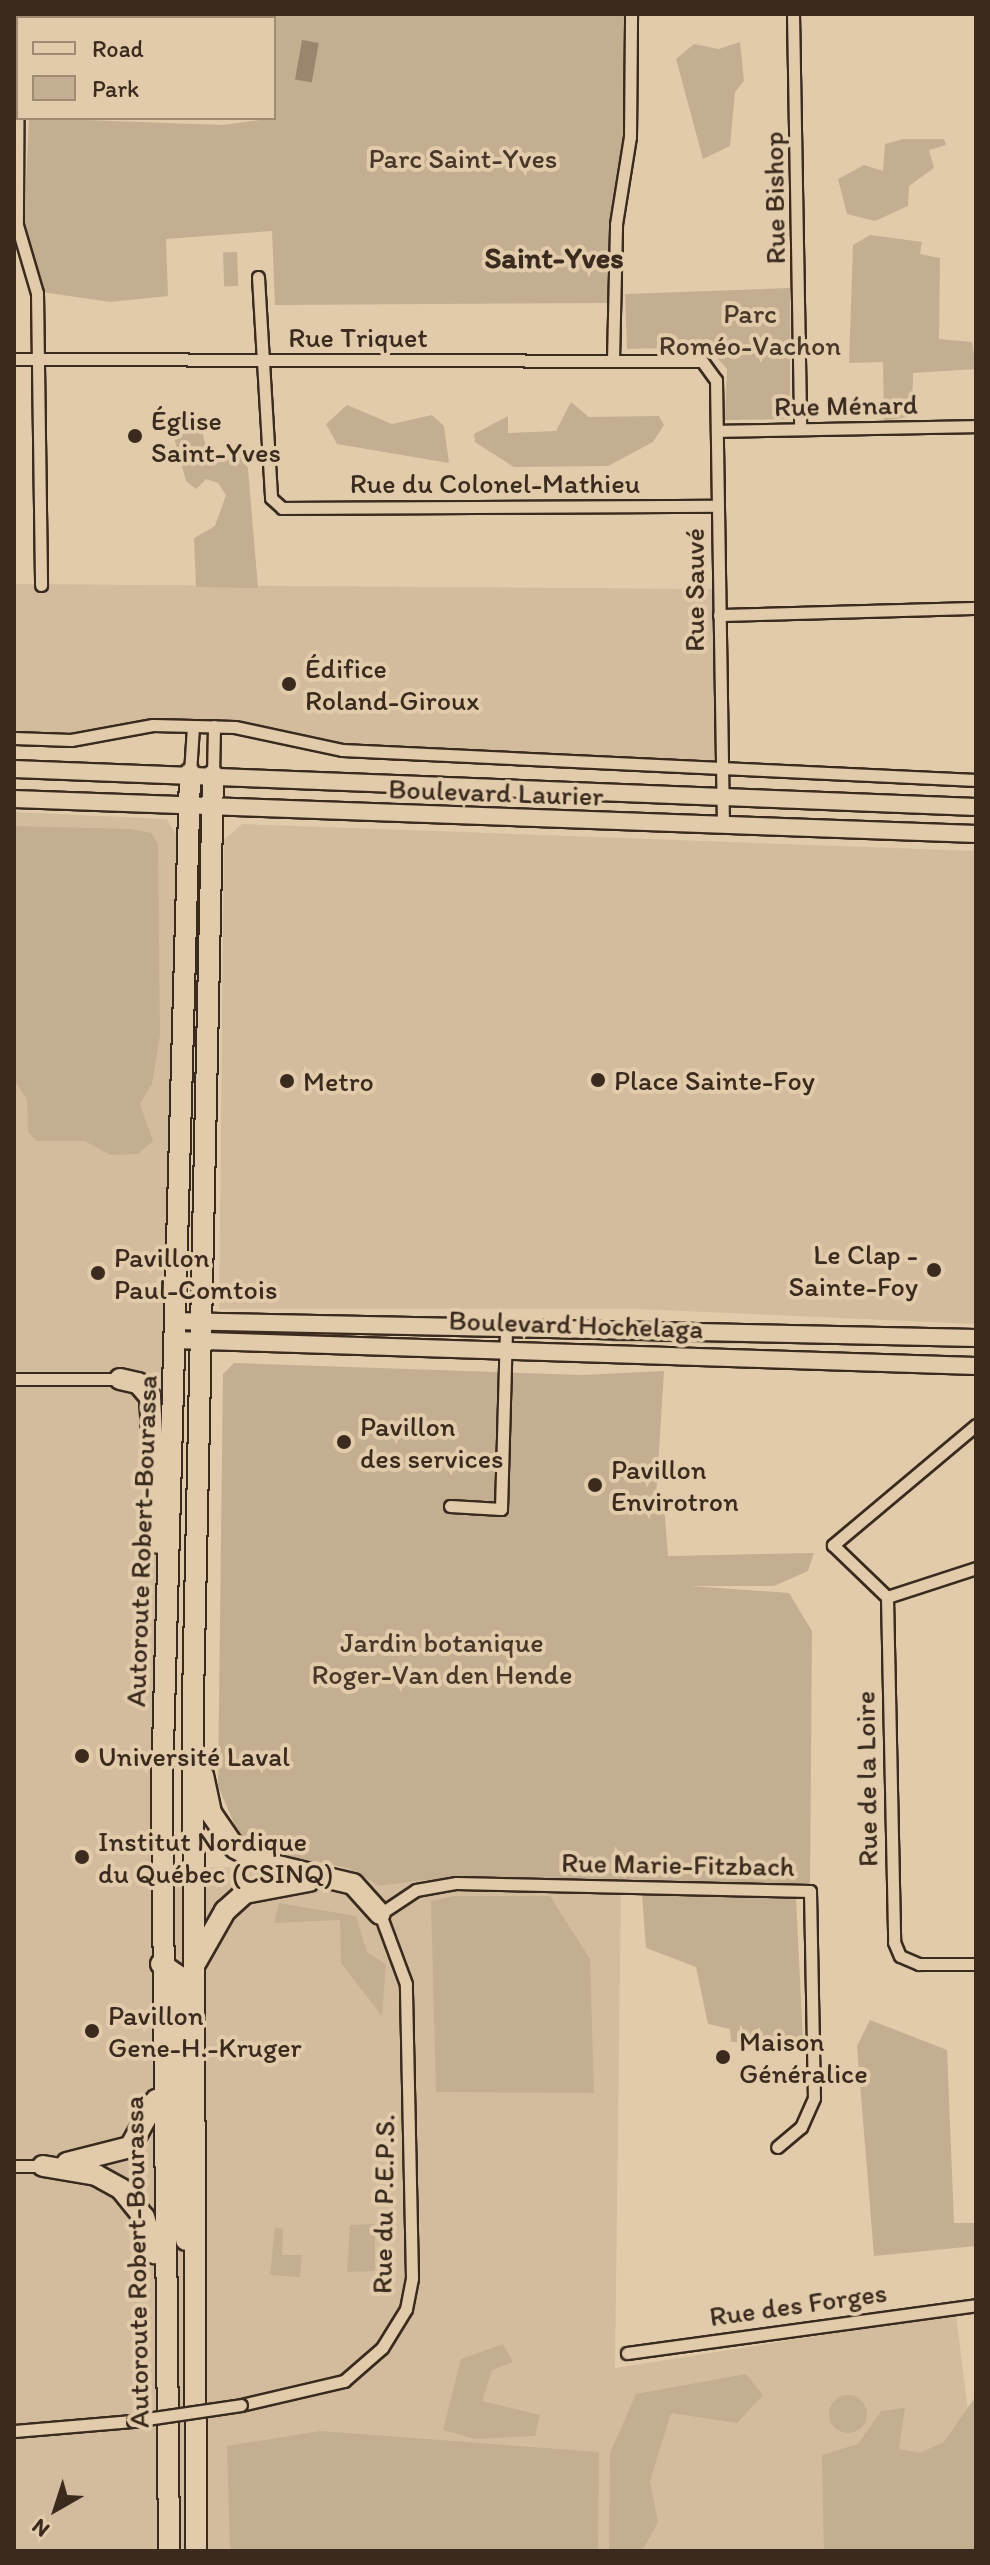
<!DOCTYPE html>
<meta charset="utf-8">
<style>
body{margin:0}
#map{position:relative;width:990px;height:2565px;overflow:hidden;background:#e1cbaa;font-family:Itim,sans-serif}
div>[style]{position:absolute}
.built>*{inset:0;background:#d2bc9d}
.green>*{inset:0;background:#c3ae91;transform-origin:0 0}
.round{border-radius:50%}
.water>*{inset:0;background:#99866d;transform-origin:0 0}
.roads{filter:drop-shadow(2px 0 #3b2a1e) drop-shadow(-2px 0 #3b2a1e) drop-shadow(0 2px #3b2a1e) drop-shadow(0 -2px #3b2a1e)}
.street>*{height:11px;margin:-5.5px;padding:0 5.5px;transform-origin:5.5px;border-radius:5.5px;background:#e1cbaa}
.secondary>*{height:16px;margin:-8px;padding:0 8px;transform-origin:8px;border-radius:8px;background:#e1cbaa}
.primary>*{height:16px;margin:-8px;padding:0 8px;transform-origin:8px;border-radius:8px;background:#e1cbaa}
.highway>*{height:20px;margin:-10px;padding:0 10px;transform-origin:10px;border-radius:10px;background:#e1cbaa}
.bridges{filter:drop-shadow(2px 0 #3b2a1e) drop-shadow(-2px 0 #3b2a1e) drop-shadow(0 2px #3b2a1e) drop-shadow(0 -2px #3b2a1e)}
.street-bridge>*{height:11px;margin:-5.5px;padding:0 5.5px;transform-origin:5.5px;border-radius:5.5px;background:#e1cbaa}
.dots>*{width:22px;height:22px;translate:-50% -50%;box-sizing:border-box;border:4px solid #e1cbaa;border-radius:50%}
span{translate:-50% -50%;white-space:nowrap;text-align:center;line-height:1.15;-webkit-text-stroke:8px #e1cbaa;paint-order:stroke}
.park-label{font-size:28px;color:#49372a}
.street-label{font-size:28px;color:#3b2a1e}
.poi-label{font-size:28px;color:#3b2a1e}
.left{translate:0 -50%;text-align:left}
.right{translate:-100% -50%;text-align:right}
.neighbourhood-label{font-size:30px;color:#3b2a1e;font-weight:700}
.frame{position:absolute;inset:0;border:16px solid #3b2a1e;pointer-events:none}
.legend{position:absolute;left:16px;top:16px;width:260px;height:104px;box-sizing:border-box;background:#e1cbaa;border:2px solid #9f8b72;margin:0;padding:10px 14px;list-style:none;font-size:24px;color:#3b2a1e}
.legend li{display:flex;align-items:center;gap:16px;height:40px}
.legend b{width:40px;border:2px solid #9f8b72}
.north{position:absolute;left:16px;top:2469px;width:80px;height:80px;-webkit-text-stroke:6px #e1cbaa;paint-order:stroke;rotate:219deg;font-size:22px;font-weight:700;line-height:32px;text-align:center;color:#3b2a1e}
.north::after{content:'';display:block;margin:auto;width:28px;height:36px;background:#3b2a1e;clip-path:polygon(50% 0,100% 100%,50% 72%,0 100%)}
</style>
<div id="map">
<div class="built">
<i style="clip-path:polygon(14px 584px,713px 589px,720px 770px,342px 750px,289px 736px,153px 725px,87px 738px,14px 738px)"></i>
<i style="clip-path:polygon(14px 812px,167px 819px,177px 836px,151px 1867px,348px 1868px,381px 1886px,425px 1880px,621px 1887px,615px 2368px,956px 2314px,976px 2477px,976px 2551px,14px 2551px)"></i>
<i style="clip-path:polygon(242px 824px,976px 851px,976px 1324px,637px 1309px,219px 1309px,224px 840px)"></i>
</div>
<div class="green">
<i style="clip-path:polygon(267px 14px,628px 14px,630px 124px,611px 224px,607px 303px,275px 305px,272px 231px,166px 239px,168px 296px,110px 302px,42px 292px,24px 225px,29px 118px,223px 125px,274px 118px,274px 18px)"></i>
<i style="clip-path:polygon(740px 42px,744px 81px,735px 92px,730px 146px,703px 159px,676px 59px,694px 44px,719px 49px)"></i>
<i style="clip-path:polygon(903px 139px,944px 139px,946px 145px,929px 150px,934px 168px,909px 186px,908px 206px,875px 221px,847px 214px,838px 179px,864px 165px,883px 171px,885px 144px)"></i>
<i style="clip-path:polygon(870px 235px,922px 242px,920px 254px,940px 258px,939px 339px,972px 342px,976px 369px,913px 373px,912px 416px,884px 421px,883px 362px,849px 363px,853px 245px)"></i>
<i style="left:237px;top:252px;width:34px;height:14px;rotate:88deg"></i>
<i style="clip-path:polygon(790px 288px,790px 419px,725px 420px,727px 369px,707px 347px,627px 349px,625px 294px)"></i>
<i style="clip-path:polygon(571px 402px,589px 417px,659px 416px,664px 425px,653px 442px,608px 466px,514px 467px,475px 442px,474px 434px,508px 416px,508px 433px,556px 431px)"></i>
<i style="clip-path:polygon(347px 405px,392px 424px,432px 415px,444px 426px,449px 463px,337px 444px,326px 424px)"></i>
<i style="clip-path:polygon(171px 427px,201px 428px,209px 457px,247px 457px,258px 588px,196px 587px,194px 538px,215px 526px,226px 495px,218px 483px,206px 479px,196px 489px,186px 481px)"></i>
<i style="clip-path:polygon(14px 826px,130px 829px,151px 833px,158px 844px,160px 1035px,152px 1084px,140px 1104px,153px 1141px,138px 1154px,110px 1155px,85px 1141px,37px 1141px,28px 1132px,27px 1099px,14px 1080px)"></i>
<i style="clip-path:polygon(612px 1335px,752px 1338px,752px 1344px,612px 1342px)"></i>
<i style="clip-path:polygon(234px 1363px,582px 1375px,664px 1371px,655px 1513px,664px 1505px,668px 1556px,814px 1553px,808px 1571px,774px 1586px,690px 1586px,789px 1593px,812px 1631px,810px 1891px,425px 1880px,380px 1886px,348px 1868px,270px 1855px,239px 1835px,218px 1786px,223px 1374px)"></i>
<i style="clip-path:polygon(642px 1894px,796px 1898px,803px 2042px,731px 2042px,730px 2029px,708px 2024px,696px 1967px,646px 1948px)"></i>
<i style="clip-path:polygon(454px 1896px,550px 1896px,590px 1959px,594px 2093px,436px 2092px,431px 1901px)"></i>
<i style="clip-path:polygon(279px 1903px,356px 1916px,367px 1952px,386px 1964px,382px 2016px,341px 1963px,340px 1920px,274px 1923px)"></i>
<i style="clip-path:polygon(870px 2020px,947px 2050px,954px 2223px,976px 2223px,976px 2246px,874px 2256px,857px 2046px)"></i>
<i style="clip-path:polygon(375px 2224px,375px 2271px,347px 2272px,350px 2225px)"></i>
<i style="clip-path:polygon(275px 2227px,283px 2229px,282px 2255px,302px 2255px,300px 2277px,270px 2275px)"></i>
<i style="clip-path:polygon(503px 2344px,513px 2362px,492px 2370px,482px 2401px,540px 2415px,535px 2436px,475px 2439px,443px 2430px,461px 2359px)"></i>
<i style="clip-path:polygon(746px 2374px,763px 2395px,737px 2423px,671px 2413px,650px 2481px,658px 2522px,642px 2551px,609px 2551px,610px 2453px,636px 2394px)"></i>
<i class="round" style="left:829px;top:2395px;width:38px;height:38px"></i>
<i style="clip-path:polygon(976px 2396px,976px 2551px,824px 2551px,822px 2455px,858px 2444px,881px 2411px,905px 2408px,899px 2449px,920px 2453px,944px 2442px)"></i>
<i style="clip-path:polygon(320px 2431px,599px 2452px,598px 2551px,230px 2551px,227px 2446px)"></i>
</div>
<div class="water">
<i style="left:302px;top:40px;width:17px;height:40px;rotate:10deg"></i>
</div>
<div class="roads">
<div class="street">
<i style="left:18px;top:14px;width:211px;rotate:90.3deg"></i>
<i style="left:17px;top:225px;width:71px;rotate:73.6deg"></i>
<i style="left:37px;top:293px;width:292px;rotate:89.2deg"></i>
<i style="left:793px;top:14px;width:415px;rotate:89deg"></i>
<i style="left:258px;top:18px;width:4px;rotate:-90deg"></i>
<i style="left:258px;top:277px;width:221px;rotate:86.6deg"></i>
<i style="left:271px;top:498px;width:15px;rotate:42deg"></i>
<i style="left:282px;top:508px;width:435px;rotate:-0.3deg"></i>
<i style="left:14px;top:359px;width:688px;rotate:0.17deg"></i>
<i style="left:702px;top:361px;width:24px;rotate:54deg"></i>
<i style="left:716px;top:380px;width:445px;rotate:89.1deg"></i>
<i style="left:613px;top:360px;width:136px;rotate:-88.7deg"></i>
<i style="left:616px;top:224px;width:88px;rotate:-80.9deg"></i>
<i style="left:630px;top:137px;width:123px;rotate:-89.5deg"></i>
<i style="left:717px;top:431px;width:259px;rotate:-1.1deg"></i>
<i style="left:719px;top:615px;width:257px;rotate:-1.6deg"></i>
<i style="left:14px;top:738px;width:57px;rotate:2deg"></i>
<i style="left:71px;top:740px;width:83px;rotate:-10.4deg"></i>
<i style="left:153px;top:725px;width:82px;rotate:1.4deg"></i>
<i style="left:235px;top:727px;width:109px;rotate:12.1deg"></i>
<i style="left:342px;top:750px;width:635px;rotate:2.71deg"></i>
<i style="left:190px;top:773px;width:47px;rotate:-86.3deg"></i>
<i style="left:213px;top:775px;width:49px;rotate:-88.8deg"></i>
<i style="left:14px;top:1379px;width:106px"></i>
<i style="left:976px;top:1425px;width:187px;rotate:140deg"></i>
<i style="left:833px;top:1545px;width:75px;rotate:43.9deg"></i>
<i style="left:887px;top:1597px;width:345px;rotate:88.8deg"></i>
<i style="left:894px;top:1942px;width:15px;rotate:67deg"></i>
<i style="left:900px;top:1956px;width:21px;rotate:23deg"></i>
<i style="left:919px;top:1964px;width:57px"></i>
<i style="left:450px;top:1506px;width:51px;rotate:3.4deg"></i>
<i style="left:501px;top:1509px;width:181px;rotate:-88.4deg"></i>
<i style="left:887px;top:1597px;width:94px;rotate:-18deg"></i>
<i style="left:14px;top:2166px;width:29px"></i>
<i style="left:627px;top:2353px;width:352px;rotate:-7.8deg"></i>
<i style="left:241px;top:2405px;width:106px;rotate:-13.1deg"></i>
<i style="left:344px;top:2381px;width:50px;rotate:-41deg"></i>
<i style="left:382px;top:2348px;width:46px;rotate:-58.4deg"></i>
<i style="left:406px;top:2309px;width:32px;rotate:-79deg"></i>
<i style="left:412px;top:2278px;width:294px;rotate:-91.2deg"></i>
<i style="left:406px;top:1984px;width:75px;rotate:-110.4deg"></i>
<i style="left:380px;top:1914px;width:43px;rotate:-33.7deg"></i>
<i style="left:416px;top:1890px;width:41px;rotate:-9.9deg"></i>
<i style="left:456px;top:1883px;width:354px;rotate:1.3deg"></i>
<i style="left:810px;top:1891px;width:207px;rotate:88.9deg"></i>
<i style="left:814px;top:2098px;width:32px;rotate:114deg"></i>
<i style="left:801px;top:2127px;width:31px;rotate:140deg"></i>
<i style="left:14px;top:2431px;width:119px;rotate:-4.8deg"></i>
</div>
<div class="secondary">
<i style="left:174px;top:1321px;width:802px;rotate:1.21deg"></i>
<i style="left:174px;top:1340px;width:802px;rotate:1.86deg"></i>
</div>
<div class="primary">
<i style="left:14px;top:769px;width:963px;rotate:2.26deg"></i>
<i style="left:14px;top:799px;width:963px;rotate:2.08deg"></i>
</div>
<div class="highway">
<i style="left:120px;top:1379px;width:18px;rotate:13deg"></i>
<i style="left:138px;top:1383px;width:18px;rotate:49deg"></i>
<i style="left:150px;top:1397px;width:146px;rotate:86.9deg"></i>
<i style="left:203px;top:1775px;width:39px;rotate:78deg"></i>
<i style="left:211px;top:1813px;width:42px;rotate:55.6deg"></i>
<i style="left:235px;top:1848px;width:34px;rotate:27deg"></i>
<i style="left:265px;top:1863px;width:90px;rotate:13.4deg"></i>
<i style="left:353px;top:1884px;width:40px;rotate:48deg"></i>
<i style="left:196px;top:1962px;width:59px;rotate:-60.4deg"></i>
<i style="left:225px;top:1911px;width:27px;rotate:-42deg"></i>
<i style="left:245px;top:1893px;width:65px;rotate:-10.6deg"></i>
<i style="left:161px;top:1964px;width:21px;rotate:35deg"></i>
<i style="left:178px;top:1976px;width:264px;rotate:88.3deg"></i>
<i style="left:67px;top:2163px;width:65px;rotate:-14.3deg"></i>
<i style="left:130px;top:2147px;width:54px;rotate:-61deg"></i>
<i style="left:43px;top:2166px;width:54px;rotate:9.6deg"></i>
<i style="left:96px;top:2175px;width:29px;rotate:29deg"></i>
<i style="left:121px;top:2189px;width:36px;rotate:51deg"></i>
<i style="left:144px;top:2217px;width:38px;rotate:73deg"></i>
<i style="left:169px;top:2551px;width:767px;rotate:-90.52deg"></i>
<i style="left:162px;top:1784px;width:1011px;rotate:-88.41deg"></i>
<i style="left:196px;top:2551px;width:853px;rotate:-90.2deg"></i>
<i style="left:193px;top:1698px;width:923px;rotate:-88.76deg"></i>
</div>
</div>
<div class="bridges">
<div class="street-bridge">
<i style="left:133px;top:2421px;width:109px;rotate:-8.4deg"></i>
</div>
</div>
<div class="dots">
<i style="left:135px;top:436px;background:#3b2a1e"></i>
<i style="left:289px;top:684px;background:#3b2a1e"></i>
<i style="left:598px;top:1080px;background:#3b2a1e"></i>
<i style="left:287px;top:1081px;background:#3b2a1e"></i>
<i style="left:934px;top:1270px;background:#3b2a1e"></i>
<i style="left:98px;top:1273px;background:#3b2a1e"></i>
<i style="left:344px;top:1442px;background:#3b2a1e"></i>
<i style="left:595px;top:1485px;background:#3b2a1e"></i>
<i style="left:82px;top:1756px;background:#3b2a1e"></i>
<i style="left:82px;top:1857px;background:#3b2a1e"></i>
<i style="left:92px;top:2031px;background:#3b2a1e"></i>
<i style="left:723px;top:2057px;background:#3b2a1e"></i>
</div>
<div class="park-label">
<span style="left:463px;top:158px">Parc Saint-Yves</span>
<span style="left:750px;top:329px">Parc<br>Roméo-Vachon</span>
<span style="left:442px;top:1658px">Jardin botanique<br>Roger-Van den Hende</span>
</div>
<div class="street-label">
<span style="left:774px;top:198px;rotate:-91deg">Rue Bishop</span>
<span style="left:358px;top:337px">Rue Triquet</span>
<span style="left:846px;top:405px;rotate:-1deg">Rue Ménard</span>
<span style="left:495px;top:483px">Rue du Colonel-Mathieu</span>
<span style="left:694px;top:590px;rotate:-90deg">Rue Sauvé</span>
<span style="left:496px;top:792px;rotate:2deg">Boulevard Laurier</span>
<span style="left:576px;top:1324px;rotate:2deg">Boulevard Hochelaga</span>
<span style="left:141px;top:1541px;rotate:-88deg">Autoroute Robert-Bourassa</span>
<span style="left:866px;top:1779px;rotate:-91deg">Rue de la Loire</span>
<span style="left:678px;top:1864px;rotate:1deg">Rue Marie-Fitzbach</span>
<span style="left:383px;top:2204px;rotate:-89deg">Rue du P.E.P.S.</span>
<span style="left:136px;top:2262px;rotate:-91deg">Autoroute Robert-Bourassa</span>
<span style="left:798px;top:2304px;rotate:-8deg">Rue des Forges</span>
</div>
<div class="poi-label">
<span class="left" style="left:151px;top:436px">Église<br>Saint-Yves</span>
<span class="left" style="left:305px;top:684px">Édifice<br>Roland-Giroux</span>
<span class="left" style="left:614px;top:1080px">Place Sainte-Foy</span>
<span class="left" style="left:303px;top:1081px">Metro</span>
<span class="right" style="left:918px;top:1270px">Le Clap -<br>Sainte-Foy</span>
<span class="left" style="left:114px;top:1273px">Pavillon<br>Paul-Comtois</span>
<span class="left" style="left:360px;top:1442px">Pavillon<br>des services</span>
<span class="left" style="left:611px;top:1485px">Pavillon<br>Envirotron</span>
<span class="left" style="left:98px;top:1756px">Université Laval</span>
<span class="left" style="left:98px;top:1857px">Institut Nordique<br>du Québec (CSINQ)</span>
<span class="left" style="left:108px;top:2031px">Pavillon<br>Gene-H.-Kruger</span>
<span class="left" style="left:739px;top:2057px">Maison<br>Généralice</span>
</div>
<div class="neighbourhood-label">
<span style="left:554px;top:258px">Saint-Yves</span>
</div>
<div class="frame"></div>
<ul class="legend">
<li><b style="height:10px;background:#e1cbaa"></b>Road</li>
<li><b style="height:22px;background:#c3ae91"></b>Park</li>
</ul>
<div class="north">N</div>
</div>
